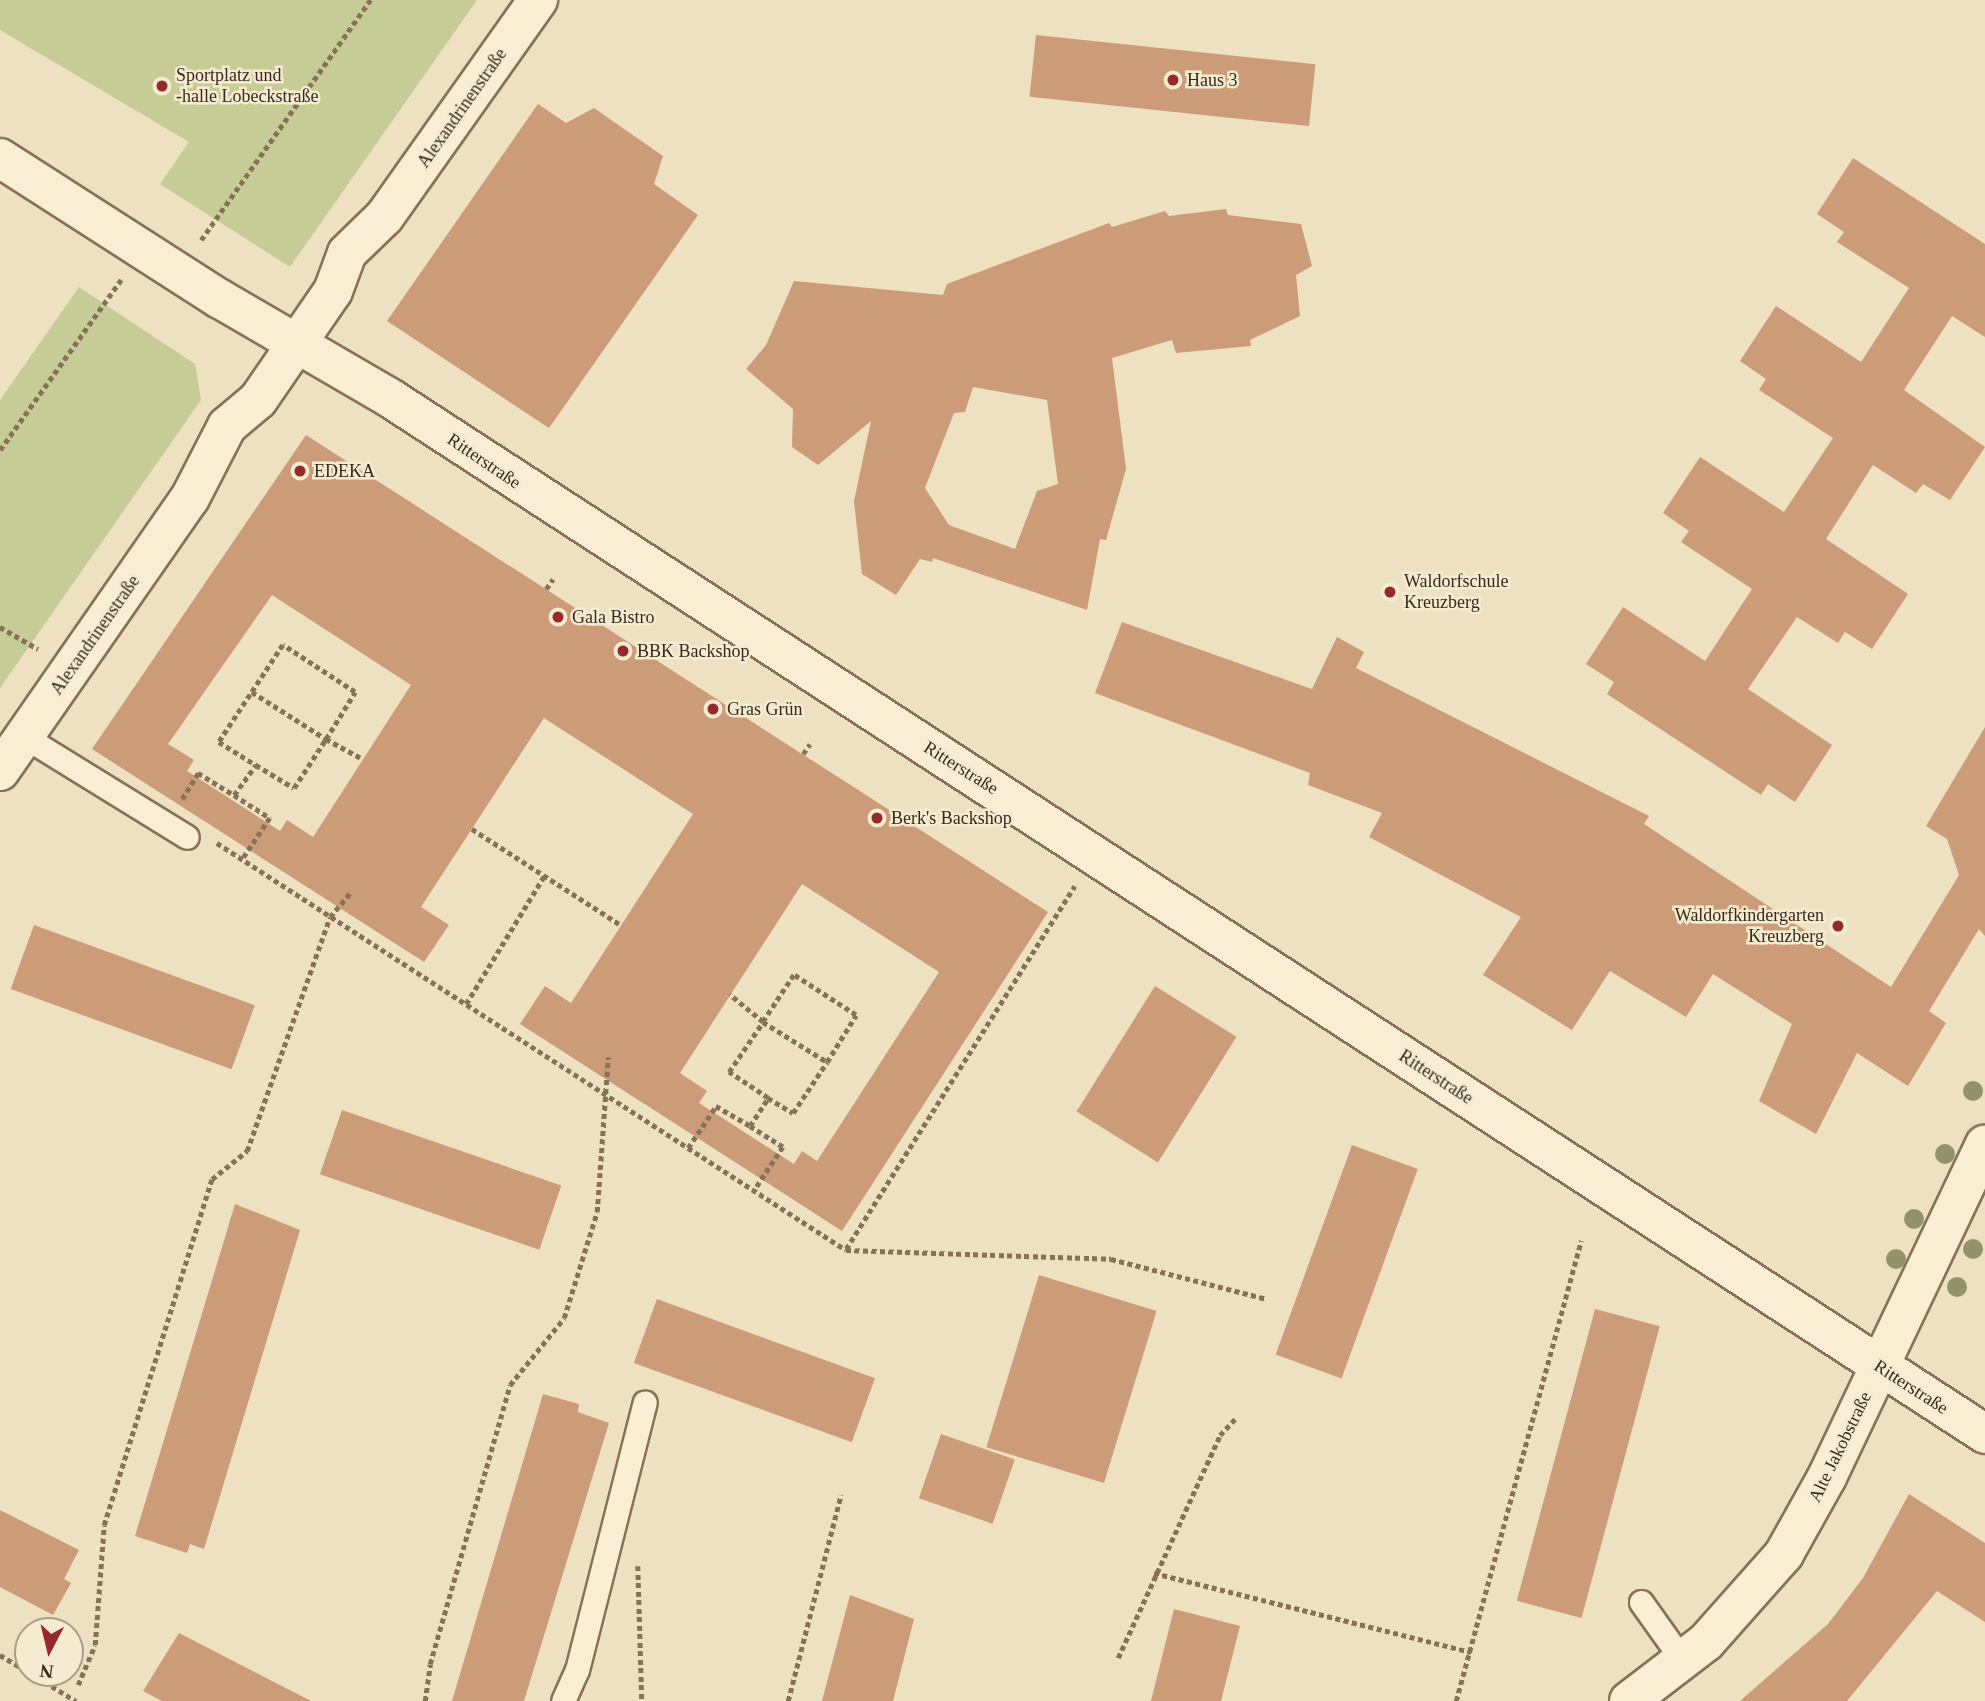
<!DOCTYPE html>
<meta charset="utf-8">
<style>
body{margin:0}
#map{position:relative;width:1985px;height:1701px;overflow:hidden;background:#eee1c1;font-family:"Times New Roman",serif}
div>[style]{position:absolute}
.green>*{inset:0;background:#c5cc95}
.building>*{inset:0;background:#cc9b77;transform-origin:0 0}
.path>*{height:4.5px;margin-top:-2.25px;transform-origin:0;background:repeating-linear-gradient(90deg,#877258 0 5px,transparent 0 8.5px)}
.roads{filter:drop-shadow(2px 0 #877258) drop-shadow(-2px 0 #877258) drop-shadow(0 2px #877258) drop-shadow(0 -2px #877258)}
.lane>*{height:23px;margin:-11.5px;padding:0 11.5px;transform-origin:11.5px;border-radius:11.5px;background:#f9eed4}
.street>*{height:38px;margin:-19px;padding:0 19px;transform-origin:19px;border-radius:19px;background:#f9eed4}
.trees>*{width:20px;height:20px;margin:-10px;border-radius:50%;background:#92936a}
.dots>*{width:19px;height:19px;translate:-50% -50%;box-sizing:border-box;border:4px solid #f5ebd0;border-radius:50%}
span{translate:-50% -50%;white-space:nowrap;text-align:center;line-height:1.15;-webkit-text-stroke:5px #f5ebd0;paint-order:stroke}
.poi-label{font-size:18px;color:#372a1d}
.left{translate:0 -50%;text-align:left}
.right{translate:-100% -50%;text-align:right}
.street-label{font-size:18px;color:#372a1d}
.north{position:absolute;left:14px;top:1617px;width:70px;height:70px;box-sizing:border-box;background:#f5ebd0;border:2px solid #a99e88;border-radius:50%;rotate:187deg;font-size:19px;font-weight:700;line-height:28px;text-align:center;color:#372a1d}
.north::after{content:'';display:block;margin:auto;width:24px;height:32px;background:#962929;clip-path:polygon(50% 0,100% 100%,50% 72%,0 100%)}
</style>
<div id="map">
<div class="green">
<i style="clip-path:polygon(0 0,477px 0,290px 267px,160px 184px,189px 142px,0 30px)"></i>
<i style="clip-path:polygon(79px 287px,195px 364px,201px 400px,0 688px,0 400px)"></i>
</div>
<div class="building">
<i style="left:1036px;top:35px;width:281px;height:62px;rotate:6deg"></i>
<i style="clip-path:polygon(538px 104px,566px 123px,594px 108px,663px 156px,654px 184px,698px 215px,549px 428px,387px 321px)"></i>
<i style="clip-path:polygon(1853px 158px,1985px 244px,1985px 337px,1952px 316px,1904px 390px,1985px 447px,1950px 500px,1923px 484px,1916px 493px,1873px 465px,1826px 539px,1908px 594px,1872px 649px,1845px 632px,1838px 643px,1797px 617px,1748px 689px,1832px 745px,1795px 802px,1768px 784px,1761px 795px,1607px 694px,1614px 682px,1586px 664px,1623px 607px,1705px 661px,1752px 589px,1681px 542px,1689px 531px,1663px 513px,1700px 457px,1784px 512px,1833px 438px,1759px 390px,1766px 379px,1740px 361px,1776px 306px,1861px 362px,1909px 288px,1837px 242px,1844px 232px,1817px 214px)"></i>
<i style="clip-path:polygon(evenodd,1226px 209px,1228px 215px,1301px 224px,1312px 266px,1296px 275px,1300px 316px,1250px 340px,1251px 346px,1176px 353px,1172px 340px,1112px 358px,1126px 469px,1106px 540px,1100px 539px,1087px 610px,933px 558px,932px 562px,920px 559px,896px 595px,862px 574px,854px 501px,871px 421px,818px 465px,792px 447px,793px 409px,746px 369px,766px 345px,794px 281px,943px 295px,947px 284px,1109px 223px,1112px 227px,1165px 211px,1169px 216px,1226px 209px,973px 387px,1047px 400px,1058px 484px,1037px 491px,1015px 549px,949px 525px,925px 488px,954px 413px,965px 412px,973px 387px)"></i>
<i style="clip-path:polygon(evenodd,306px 435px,1048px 912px,842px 1231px,520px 1024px,545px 986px,571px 1003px,693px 814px,544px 718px,421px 907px,449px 925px,424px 962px,92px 749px,306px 435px,272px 595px,411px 685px,313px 837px,287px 820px,280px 831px,187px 771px,194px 760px,168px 744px,272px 595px,306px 435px,802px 884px,939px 972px,817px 1161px,802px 1151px,794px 1164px,699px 1103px,707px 1091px,680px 1073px,802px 884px)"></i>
<i style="clip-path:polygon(1122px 622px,1312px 689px,1337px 637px,1364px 652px,1356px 668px,1649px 816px,1644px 824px,1891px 987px,1959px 875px,1947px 839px,1926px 826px,1985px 727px,1985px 936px,1979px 929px,1929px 1011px,1946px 1023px,1908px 1086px,1857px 1053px,1816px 1134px,1759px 1101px,1792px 1024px,1713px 974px,1686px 1017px,1610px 971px,1572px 1030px,1483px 975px,1521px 917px,1369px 837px,1382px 813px,1308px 785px,1310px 773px,1095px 693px)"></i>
<i style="left:34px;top:925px;width:235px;height:68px;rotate:20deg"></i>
<i style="left:1155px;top:986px;width:96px;height:148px;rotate:32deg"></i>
<i style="left:342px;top:1110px;width:232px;height:68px;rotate:19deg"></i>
<i style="left:1352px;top:1145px;width:70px;height:223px;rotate:20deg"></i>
<i style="clip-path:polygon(235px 1204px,300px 1230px,204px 1549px,190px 1544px,187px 1553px,135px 1536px)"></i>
<i style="left:1039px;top:1275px;width:123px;height:180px;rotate:17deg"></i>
<i style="left:657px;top:1299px;width:232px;height:68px;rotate:20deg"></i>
<i style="left:1595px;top:1309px;width:67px;height:302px;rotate:15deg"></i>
<i style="clip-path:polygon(543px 1394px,579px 1404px,578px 1412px,609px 1423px,524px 1701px,452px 1701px)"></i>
<i style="left:941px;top:1434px;width:78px;height:68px;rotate:19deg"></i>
<i style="clip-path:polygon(1909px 1494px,1985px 1543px,1985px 1622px,1937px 1591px,1847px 1701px,1740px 1701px,1828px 1624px,1863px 1578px)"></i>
<i style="clip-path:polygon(0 1510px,79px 1550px,64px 1579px,71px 1583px,53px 1615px,0 1587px)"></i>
<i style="clip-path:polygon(850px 1595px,914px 1619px,893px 1701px,822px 1701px)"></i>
<i style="clip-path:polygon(1174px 1609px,1240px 1626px,1221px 1701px,1151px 1701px)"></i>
<i style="clip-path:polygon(179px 1633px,311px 1701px,162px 1701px,143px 1691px)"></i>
</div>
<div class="path">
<i style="left:201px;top:240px;width:294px;rotate:-54.8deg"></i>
<i style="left:0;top:450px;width:209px;rotate:-54.6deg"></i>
<i style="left:546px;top:589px;width:12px;rotate:-55deg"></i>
<i style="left:0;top:627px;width:44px;rotate:30.1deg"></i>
<i style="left:252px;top:692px;width:88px;rotate:32.4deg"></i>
<i style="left:326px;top:739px;width:55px;rotate:-58.3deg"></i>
<i style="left:355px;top:692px;width:86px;rotate:-146.9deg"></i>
<i style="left:283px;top:645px;width:116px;rotate:123.4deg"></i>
<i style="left:219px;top:742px;width:44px;rotate:31.9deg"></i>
<i style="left:803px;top:754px;width:12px;rotate:-55deg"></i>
<i style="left:234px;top:795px;width:43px;rotate:32.6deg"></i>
<i style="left:270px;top:818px;width:50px;rotate:123.7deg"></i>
<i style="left:182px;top:799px;width:31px;rotate:-58deg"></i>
<i style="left:198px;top:773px;width:42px;rotate:31.4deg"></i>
<i style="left:234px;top:795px;width:37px;rotate:-54deg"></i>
<i style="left:256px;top:765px;width:44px;rotate:31.2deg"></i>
<i style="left:294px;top:788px;width:59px;rotate:-56.9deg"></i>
<i style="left:326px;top:739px;width:42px;rotate:28.4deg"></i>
<i style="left:472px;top:829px;width:177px;rotate:32.8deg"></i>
<i style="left:217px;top:843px;width:749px;rotate:32.91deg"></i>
<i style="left:846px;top:1250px;width:265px;rotate:1.9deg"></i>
<i style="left:1111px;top:1259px;width:161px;rotate:14.4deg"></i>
<i style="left:466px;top:1004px;width:150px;rotate:-58.6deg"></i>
<i style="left:768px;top:1098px;width:29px;rotate:31deg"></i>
<i style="left:793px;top:1113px;width:61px;rotate:-56.3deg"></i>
<i style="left:827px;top:1062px;width:55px;rotate:-58.3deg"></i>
<i style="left:856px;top:1015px;width:74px;rotate:-147.2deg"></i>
<i style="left:794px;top:975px;width:56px;rotate:123.4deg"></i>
<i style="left:763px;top:1022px;width:75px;rotate:32deg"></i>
<i style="left:750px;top:1126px;width:39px;rotate:32deg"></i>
<i style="left:783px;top:1147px;width:53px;rotate:123.4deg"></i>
<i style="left:688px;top:1148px;width:50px;rotate:-56.3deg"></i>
<i style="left:716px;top:1106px;width:39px;rotate:30deg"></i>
<i style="left:750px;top:1126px;width:33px;rotate:-57deg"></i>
<i style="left:768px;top:1098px;width:47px;rotate:-146.3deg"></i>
<i style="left:729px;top:1072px;width:60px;rotate:-55.8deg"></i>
<i style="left:763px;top:1022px;width:43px;rotate:-140.7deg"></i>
<i style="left:846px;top:1249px;width:429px;rotate:-57.8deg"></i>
<i style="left:638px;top:1566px;width:135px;rotate:88.3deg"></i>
<i style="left:1154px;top:1573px;width:327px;rotate:14deg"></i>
<i style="left:0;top:1655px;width:33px;rotate:31deg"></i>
<i style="left:1118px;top:1658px;width:245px;rotate:-65.4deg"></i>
<i style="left:1220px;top:1435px;width:22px;rotate:-47deg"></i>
<i style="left:30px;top:1673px;width:54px;rotate:31.3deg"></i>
<i style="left:78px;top:1685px;width:43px;rotate:-67deg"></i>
<i style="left:95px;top:1645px;width:120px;rotate:-85.7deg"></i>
<i style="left:104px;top:1525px;width:362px;rotate:-72.7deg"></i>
<i style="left:212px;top:1179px;width:45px;rotate:-38.7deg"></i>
<i style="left:247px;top:1151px;width:248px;rotate:-70.5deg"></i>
<i style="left:330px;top:917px;width:31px;rotate:-50deg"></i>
<i style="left:425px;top:1701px;width:37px;rotate:-82deg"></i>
<i style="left:430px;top:1664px;width:290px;rotate:-74deg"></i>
<i style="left:510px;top:1385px;width:86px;rotate:-51.1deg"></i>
<i style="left:564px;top:1318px;width:111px;rotate:-72.7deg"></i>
<i style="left:597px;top:1212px;width:155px;rotate:-85.9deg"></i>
<i style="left:788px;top:1701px;width:213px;rotate:-75.6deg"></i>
<i style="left:1456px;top:1701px;width:477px;rotate:-74.8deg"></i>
</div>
<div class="roads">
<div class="lane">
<i style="left:25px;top:737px;width:190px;rotate:31.7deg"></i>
<i style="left:1641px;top:1602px;width:72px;rotate:54.6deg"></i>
<i style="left:563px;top:1701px;width:34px;rotate:-66deg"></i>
<i style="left:577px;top:1670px;width:276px;rotate:-75.8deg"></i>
</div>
<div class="street">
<i style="left:0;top:158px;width:261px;rotate:32.7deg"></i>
<i style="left:220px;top:299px;width:197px;rotate:30.2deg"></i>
<i style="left:390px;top:398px;width:1902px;rotate:33deg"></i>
<i style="left:0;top:771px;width:333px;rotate:-55.2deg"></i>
<i style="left:190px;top:498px;width:81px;rotate:-62.8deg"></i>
<i style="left:227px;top:426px;width:40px;rotate:-40deg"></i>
<i style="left:258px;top:400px;width:132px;rotate:-55.5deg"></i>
<i style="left:333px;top:291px;width:40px;rotate:-69.8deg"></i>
<i style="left:347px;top:253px;width:53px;rotate:-44.2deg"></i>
<i style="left:385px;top:216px;width:265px;rotate:-54.7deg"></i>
<i style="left:1629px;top:1701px;width:97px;rotate:-37.5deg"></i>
<i style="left:1706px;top:1642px;width:118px;rotate:-48.4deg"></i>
<i style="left:1784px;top:1554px;width:88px;rotate:-60.8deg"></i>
<i style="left:1827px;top:1477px;width:368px;rotate:-64.6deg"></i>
</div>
</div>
<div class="trees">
<i style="left:1973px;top:1091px"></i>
<i style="left:1945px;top:1154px"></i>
<i style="left:1914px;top:1219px"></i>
<i style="left:1973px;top:1249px"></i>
<i style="left:1896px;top:1259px"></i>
<i style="left:1957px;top:1287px"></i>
</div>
<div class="dots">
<i style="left:1173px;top:80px;background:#962929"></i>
<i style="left:162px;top:86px;background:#962929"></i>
<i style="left:300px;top:471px;background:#962929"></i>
<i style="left:1390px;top:592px;background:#962929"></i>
<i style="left:558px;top:617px;background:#962929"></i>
<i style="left:623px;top:651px;background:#962929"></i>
<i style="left:713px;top:709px;background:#962929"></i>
<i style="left:877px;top:818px;background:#962929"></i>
<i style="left:1838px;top:926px;background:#962929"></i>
</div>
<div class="poi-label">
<span class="left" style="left:176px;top:86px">Sportplatz und<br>-halle Lobeckstraße</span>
<span class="left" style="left:1187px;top:80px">Haus 3</span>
<span class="left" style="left:314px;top:471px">EDEKA</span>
<span class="left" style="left:1404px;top:592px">Waldorfschule<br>Kreuzberg</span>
<span class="left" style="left:572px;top:617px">Gala Bistro</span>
<span class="left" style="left:637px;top:651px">BBK Backshop</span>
<span class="left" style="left:727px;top:709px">Gras Grün</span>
<span class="left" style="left:891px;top:818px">Berk's Backshop</span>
<span class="right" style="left:1824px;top:926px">Waldorfkindergarten<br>Kreuzberg</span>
</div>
<div class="street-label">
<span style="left:462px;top:108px;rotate:-55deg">Alexandrinenstraße</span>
<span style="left:484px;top:461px;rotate:34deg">Ritterstraße</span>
<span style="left:95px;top:635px;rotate:-55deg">Alexandrinenstraße</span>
<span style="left:961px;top:768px;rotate:32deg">Ritterstraße</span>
<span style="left:1436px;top:1077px;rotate:33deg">Ritterstraße</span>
<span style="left:1911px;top:1387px;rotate:33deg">Ritterstraße</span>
<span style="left:1840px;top:1447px;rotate:-64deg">Alte Jakobstraße</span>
</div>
<div class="north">N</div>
</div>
